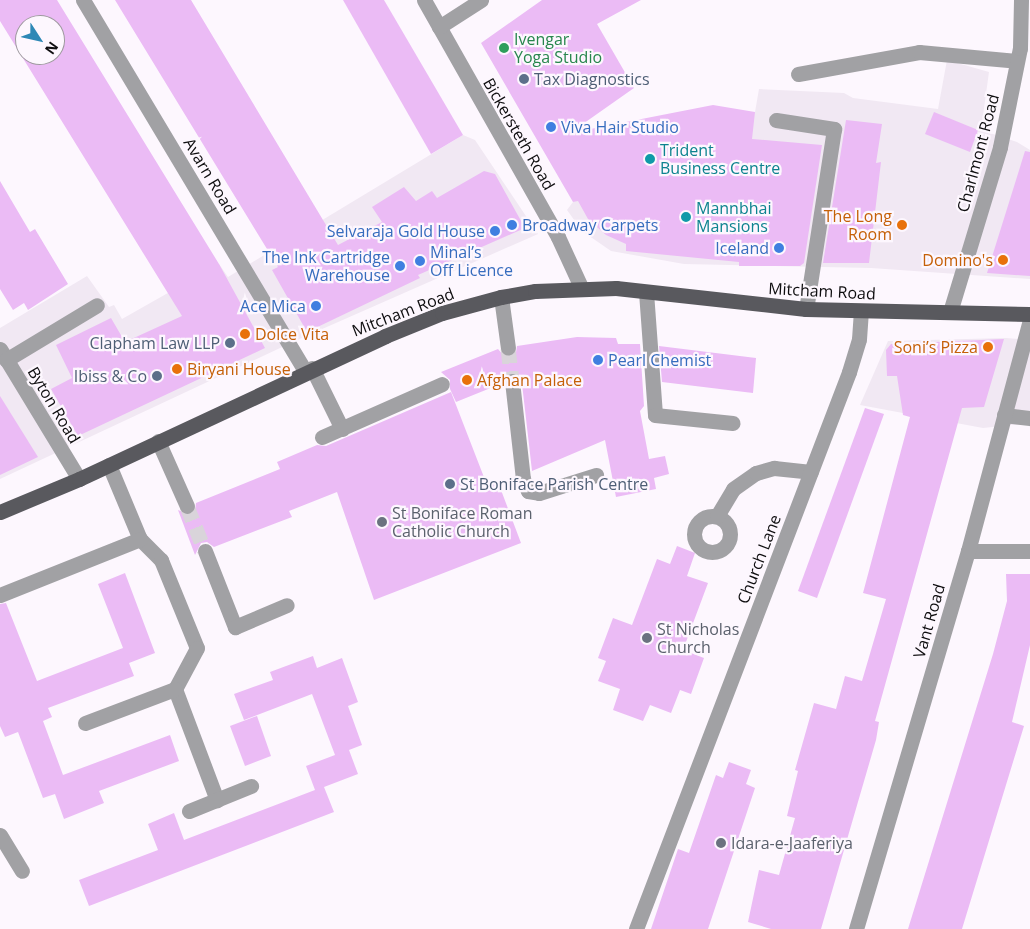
<!DOCTYPE html>
<html>
<head>
<meta charset="utf-8">
<style>
  body { margin:0 }
  #map { position:relative; width:1030px; height:929px; overflow:hidden; background:#fdf7fe; font-family:"Open Sans",sans-serif }
  div>[style] { position:absolute }
  .built>* { inset:0; background:#f1e8f3 }
  .building>* { inset:0; background:#ebbbf5 }
  .minor-tunnel>* { height:15px; margin-top:-7.5px; transform-origin:0; background:repeating-linear-gradient(90deg,#d9d4da 0 15px,transparent 0 23px) }
  .minor>* { height:15px; margin:-7.5px; padding:0 7.5px; transform-origin:7.5px; border-radius:7.5px; background:#a1a1a4 }
  .minor>.ring { margin:-7.5px; padding:0; box-sizing:content-box; background:none; border:15px solid #a1a1a4; border-radius:50% }
  .major>* { height:15px; margin:-7.5px; padding:0 7.5px; transform-origin:7.5px; border-radius:7.5px; background:#59595e }
  .dots>* { width:14px; height:14px; translate:-50% -50%; box-sizing:border-box; border:2px solid #fdf7fe; border-radius:50% }
  span { translate:-50% -50%; white-space:nowrap; text-align:center; line-height:1.15; -webkit-text-stroke:4.5px #fdf7fe; paint-order:stroke }
  .leisure-label { font-size:16px; color:#27864d }
  .left { translate:0 -50%; text-align:left }
  .service-label { font-size:16px; color:#4e5e75 }
  .right { translate:-100% -50%; text-align:right }
  .shop-label { font-size:16px; color:#366cbe }
  .street-label { font-size:16px; color:#0e0d0f }
  .culture-label { font-size:16px; color:#0d838f }
  .food-label { font-size:16px; color:#c56008 }
  .worship-label { font-size:16px; color:#5b616d }
  .north { position:absolute; left:15px; top:15px; width:50px; height:50px; box-sizing:border-box; background:#fdf7fe; border:1px solid #9d999e; border-radius:50%; rotate:125deg; font-size:14px; font-weight:700; line-height:20px; text-align:center; color:#0e0d0f }
  .north::after { content:''; display:block; margin:auto; width:18px; height:22px; background:#2e88b6; clip-path:polygon(50% 0,100% 100%,50% 72%,0 100%) }
</style>
</head>
<body>
<div id="map">
  <div class="built">
    <i style="clip-path:polygon(947px 60px,989px 72px,981px 130px,1017px 142px,1030px 150px,1030px 279px,871px 268px,684px 264px,611px 251px,582px 231px,567px 210px,573px 202px,755px 112px,759px 89px,844px 93px,853px 98px,938px 109px)"></i>
    <i style="clip-path:polygon(463px 135px,475px 140px,538px 234px,295px 341px,0 479px,0 328px,87px 276px,109px 307px,114px 305px,122px 319px,219px 264px,228px 277px)"></i>
    <i style="clip-path:polygon(1006px 338px,1030px 340px,1030px 423px,983px 428px,860px 405px,888px 341px)"></i>
  </div>
  <div class="building">
    <i style="clip-path:polygon(evenodd,0 0,57px 0,219px 264px,265px 348px,78px 436px,51px 389px,72px 378px,56px 345px,111px 318px,125px 342px,182px 316px,0 21px,0 0,25px 25px,55px 25px,55px 55px,25px 55px,25px 25px)"></i>
    <i style="clip-path:polygon(115px 0,191px 0,338px 245px,382px 222px,372px 207px,404px 187px,416px 201px,432px 191px,437px 198px,484px 171px,495px 174px,525px 228px,418px 275px,420px 278px,307px 332px,272px 270px,278px 267px)"></i>
    <i style="clip-path:polygon(343px 0,384px 0,463px 135px,431px 154px)"></i>
    <i style="clip-path:polygon(542px 0,641px 0,597px 24px,634px 88px,570px 133px,713px 105px,755px 112px,752px 139px,822px 145px,804px 263px,800px 266px,739px 266px,739px 262px,626px 251px,626px 244px,606px 235px,588px 219px,578px 201px,573px 202px,481px 43px)"></i>
    <i style="clip-path:polygon(934px 112px,978px 130px,970px 152px,925px 134px)"></i>
    <i style="clip-path:polygon(846px 120px,882px 124px,876px 163px,881px 162px,869px 263px,823px 263px)"></i>
    <i style="clip-path:polygon(1025px 151px,1030px 152px,1030px 276px,987px 273px)"></i>
    <i style="clip-path:polygon(0 181px,30px 232px,35px 229px,68px 284px,28px 310px,24px 303px,13px 310px,0 289px)"></i>
    <i style="clip-path:polygon(577px 337px,616px 338px,618px 344px,640px 344px,644px 406px,640px 411px,649px 459px,665px 456px,669px 474px,654px 478px,656px 489px,616px 497px,605px 440px,532px 471px,521px 375px,507px 373px,503px 383px,456px 402px,450px 389px,450px 380px,441px 372px,498px 349px,504px 356px,510px 357px,516px 352px,517px 346px)"></i>
    <i style="clip-path:polygon(1004px 339px,984px 407px,962px 408px,875px 721px,879px 722px,876px 740px,821px 929px,771px 929px,748px 922px,759px 870px,779px 875px,795px 818px,787px 816px,798px 771px,795px 770px,814px 703px,836px 709px,845px 676px,862px 681px,886px 599px,863px 593px,910px 417px,903px 415px,897px 376px,887px 376px,886px 350px,891px 344px)"></i>
    <i style="clip-path:polygon(659px 346px,756px 358px,753px 393px,662px 382px)"></i>
    <i style="clip-path:polygon(451px 392px,487px 485px,498px 482px,521px 543px,374px 600px,337px 492px,289px 511px,292px 517px,214px 547px,207px 542px,201px 543px,195px 555px,178px 510px,190px 515px,195px 511px,196px 503px,280px 469px,277px 462px,317px 445px,326px 446px)"></i>
    <i style="clip-path:polygon(0 396px,38px 457px,0 475px)"></i>
    <i style="clip-path:polygon(865px 408px,884px 414px,817px 598px,798px 591px)"></i>
    <i style="clip-path:polygon(677px 546px,695px 553px,687px 576px,708px 583px,683px 650px,704px 658px,691px 694px,680px 690px,671px 713px,650px 705px,643px 721px,613px 710px,620px 689px,598px 681px,606px 661px,598px 658px,613px 618px,632px 625px,657px 559px,670px 564px)"></i>
    <i style="clip-path:polygon(125px 573px,155px 653px,129px 663px,134px 676px,48px 708px,52px 717px,43px 721px,63px 775px,170px 735px,179px 761px,99px 791px,104px 803px,64px 819px,55px 794px,43px 798px,18px 732px,5px 737px,0 726px,0 604px,6px 603px,37px 681px,123px 648px,98px 584px)"></i>
    <i style="clip-path:polygon(1006px 574px,1030px 574px,1030px 645px,1012px 722px,1024px 726px,962px 929px,908px 929px,993px 654px,1007px 601px)"></i>
    <i style="clip-path:polygon(313px 656px,317px 668px,342px 658px,358px 702px,348px 706px,362px 745px,349px 750px,358px 774px,324px 787px,334px 812px,89px 906px,79px 880px,158px 850px,148px 824px,174px 813px,184px 840px,315px 790px,306px 766px,335px 755px,312px 694px,244px 720px,234px 694px,273px 680px,270px 672px)"></i>
    <i style="clip-path:polygon(257px 716px,271px 756px,245px 766px,230px 726px)"></i>
    <i style="clip-path:polygon(729px 762px,751px 770px,746px 784px,755px 788px,708px 929px,651px 929px,678px 849px,689px 853px,716px 775px,723px 778px)"></i>
  </div>
  <div class="minor-tunnel">
    <i style="left:508px;top:348px;width:33px;rotate:83deg"></i>
    <i style="left:187px;top:506px;width:48px;rotate:68.2deg"></i>
  </div>
  <div class="minor">
    <i style="left:83px;top:0;width:432px;rotate:59.1deg"></i>
    <i style="left:424px;top:0;width:272px;rotate:60.5deg"></i>
    <i style="left:558px;top:237px;width:55px;rotate:65.3deg"></i>
    <i style="left:439px;top:27px;width:50px;rotate:-32.7deg"></i>
    <i style="left:798px;top:74px;width:123px;rotate:-10.3deg"></i>
    <i style="left:919px;top:52px;width:98px;rotate:5.2deg"></i>
    <i style="left:776px;top:120px;width:59px;rotate:8.8deg"></i>
    <i style="left:834px;top:129px;width:182px;rotate:98.8deg"></i>
    <i style="left:646px;top:292px;width:123px;rotate:85.8deg"></i>
    <i style="left:655px;top:415px;width:78px;rotate:5.9deg"></i>
    <i style="left:501px;top:297px;width:51px;rotate:82.2deg"></i>
    <i style="left:950px;top:312px;width:172px;rotate:-73.1deg"></i>
    <i style="left:1000px;top:147px;width:101px;rotate:-78.6deg"></i>
    <i style="left:1020px;top:48px;width:48px;rotate:-88.8deg"></i>
    <i style="left:0;top:349px;width:152px;rotate:58.7deg"></i>
    <i style="left:6px;top:360px;width:106px;rotate:-31.1deg"></i>
    <i style="left:312px;top:368px;width:68px;rotate:63.8deg"></i>
    <i style="left:512px;top:381px;width:99px;rotate:83.6deg"></i>
    <i style="left:523px;top:479px;width:13px;rotate:67deg"></i>
    <i style="left:528px;top:491px;width:11px;rotate:10deg"></i>
    <i style="left:539px;top:493px;width:60px;rotate:-17.5deg"></i>
    <i style="left:1004px;top:415px;width:26px;rotate:7deg"></i>
    <i style="left:322px;top:437px;width:131px;rotate:-23.8deg"></i>
    <i style="left:158px;top:441px;width:71px;rotate:66deg"></i>
    <i style="left:109px;top:465px;width:80px;rotate:67.3deg"></i>
    <i style="left:140px;top:539px;width:30px;rotate:45deg"></i>
    <i style="left:161px;top:560px;width:95px;rotate:67.8deg"></i>
    <i style="left:197px;top:648px;width:47px;rotate:118.2deg"></i>
    <i style="left:175px;top:689px;width:119px;rotate:69.3deg"></i>
    <i class="ring" style="left:694px;top:516px;width:21px;height:21px"></i>
    <i style="left:717px;top:516px;width:31px;rotate:-59deg"></i>
    <i style="left:733px;top:489px;width:28px;rotate:-35deg"></i>
    <i style="left:756px;top:473px;width:19px;rotate:-16deg"></i>
    <i style="left:774px;top:468px;width:37px;rotate:6deg"></i>
    <i style="left:205px;top:551px;width:82px;rotate:68.5deg"></i>
    <i style="left:235px;top:627px;width:56px;rotate:-22.9deg"></i>
    <i style="left:968px;top:551px;width:62px"></i>
    <i style="left:0;top:595px;width:151px;rotate:-21.8deg"></i>
    <i style="left:85px;top:723px;width:96px;rotate:-20.7deg"></i>
    <i style="left:189px;top:811px;width:67px;rotate:-22deg"></i>
    <i style="left:0;top:835px;width:42px;rotate:58.6deg"></i>
    <i style="left:636px;top:929px;width:596px;rotate:-69.07deg"></i>
    <i style="left:849px;top:372px;width:34px;rotate:-73deg"></i>
    <i style="left:859px;top:339px;width:28px;rotate:-86deg"></i>
    <i style="left:856px;top:929px;width:394px;rotate:-73.5deg"></i>
    <i style="left:968px;top:551px;width:239px;rotate:-75deg"></i>
  </div>
  <div class="major">
    <i style="left:0;top:512px;width:86px;rotate:-22.7deg"></i>
    <i style="left:79px;top:479px;width:338px;rotate:-25deg"></i>
    <i style="left:385px;top:336px;width:61px;rotate:-22deg"></i>
    <i style="left:442px;top:313px;width:61px;rotate:-15.2deg"></i>
    <i style="left:501px;top:297px;width:35px;rotate:-10deg"></i>
    <i style="left:535px;top:291px;width:81px;rotate:-2.1deg"></i>
    <i style="left:616px;top:288px;width:191px;rotate:6.3deg"></i>
    <i style="left:806px;top:309px;width:224px;rotate:1.3deg"></i>
  </div>
  <div class="dots">
    <i style="left:504px;top:48px;background:#2e9e5b"></i>
    <i style="left:524px;top:79px;background:#5c6f8a"></i>
    <i style="left:551px;top:127px;background:#3f7fe0"></i>
    <i style="left:650px;top:159px;background:#0f9aa8"></i>
    <i style="left:686px;top:217px;background:#0f9aa8"></i>
    <i style="left:512px;top:225px;background:#3f7fe0"></i>
    <i style="left:902px;top:225px;background:#e8710a"></i>
    <i style="left:495px;top:231px;background:#3f7fe0"></i>
    <i style="left:779px;top:248px;background:#3f7fe0"></i>
    <i style="left:1003px;top:260px;background:#e8710a"></i>
    <i style="left:420px;top:261px;background:#3f7fe0"></i>
    <i style="left:400px;top:266px;background:#3f7fe0"></i>
    <i style="left:316px;top:306px;background:#3f7fe0"></i>
    <i style="left:245px;top:334px;background:#e8710a"></i>
    <i style="left:230px;top:343px;background:#5c6f8a"></i>
    <i style="left:988px;top:347px;background:#e8710a"></i>
    <i style="left:598px;top:360px;background:#3f7fe0"></i>
    <i style="left:177px;top:369px;background:#e8710a"></i>
    <i style="left:157px;top:376px;background:#5c6f8a"></i>
    <i style="left:467px;top:380px;background:#e8710a"></i>
    <i style="left:450px;top:484px;background:#5c6f8a"></i>
    <i style="left:382px;top:522px;background:#6b7280"></i>
    <i style="left:647px;top:638px;background:#6b7280"></i>
    <i style="left:721px;top:843px;background:#6b7280"></i>
  </div>
  <div class="leisure-label">
    <span class="left" style="left:514px;top:48px">Ivengar<br>Yoga Studio</span>
  </div>
  <div class="service-label">
    <span class="left" style="left:534px;top:79px">Tax Diagnostics</span>
    <span class="right" style="left:220px;top:343px">Clapham Law LLP</span>
    <span class="right" style="left:147px;top:376px">Ibiss &amp; Co</span>
    <span class="left" style="left:460px;top:484px">St Boniface Parish Centre</span>
  </div>
  <div class="shop-label">
    <span class="left" style="left:561px;top:127px">Viva Hair Studio</span>
    <span class="left" style="left:522px;top:225px">Broadway Carpets</span>
    <span class="right" style="left:485px;top:231px">Selvaraja Gold House</span>
    <span class="right" style="left:769px;top:248px">Iceland</span>
    <span class="left" style="left:430px;top:261px">Minal’s<br>Off Licence</span>
    <span class="right" style="left:390px;top:266px">The Ink Cartridge<br>Warehouse</span>
    <span class="right" style="left:306px;top:306px">Ace Mica</span>
    <span class="left" style="left:608px;top:360px">Pearl Chemist</span>
  </div>
  <div class="street-label">
    <span style="left:519px;top:134px;rotate:60deg">Bickersteth Road</span>
    <span style="left:978px;top:153px;rotate:-75deg">Charlmont Road</span>
    <span style="left:210px;top:176px;rotate:59deg">Avarn Road</span>
    <span style="left:822px;top:291px;rotate:3deg">Mitcham Road</span>
    <span style="left:403px;top:312px;rotate:-21deg">Mitcham Road</span>
    <span style="left:54px;top:405px;rotate:59deg">Byton Road</span>
    <span style="left:759px;top:559px;rotate:-69deg">Church Lane</span>
    <span style="left:929px;top:621px;rotate:-74deg">Vant Road</span>
  </div>
  <div class="culture-label">
    <span class="left" style="left:660px;top:159px">Trident<br>Business Centre</span>
    <span class="left" style="left:696px;top:217px">Mannbhai<br>Mansions</span>
  </div>
  <div class="food-label">
    <span class="right" style="left:892px;top:225px">The Long<br>Room</span>
    <span class="right" style="left:993px;top:260px">Domino's</span>
    <span class="left" style="left:255px;top:334px">Dolce Vita</span>
    <span class="right" style="left:978px;top:347px">Soni’s Pizza</span>
    <span class="left" style="left:187px;top:369px">Biryani House</span>
    <span class="left" style="left:477px;top:380px">Afghan Palace</span>
  </div>
  <div class="worship-label">
    <span class="left" style="left:392px;top:522px">St Boniface Roman<br>Catholic Church</span>
    <span class="left" style="left:657px;top:638px">St Nicholas<br>Church</span>
    <span class="left" style="left:731px;top:843px">Idara-e-Jaaferiya</span>
  </div>
  <div class="north">N</div>
</div>
</body>
</html>
